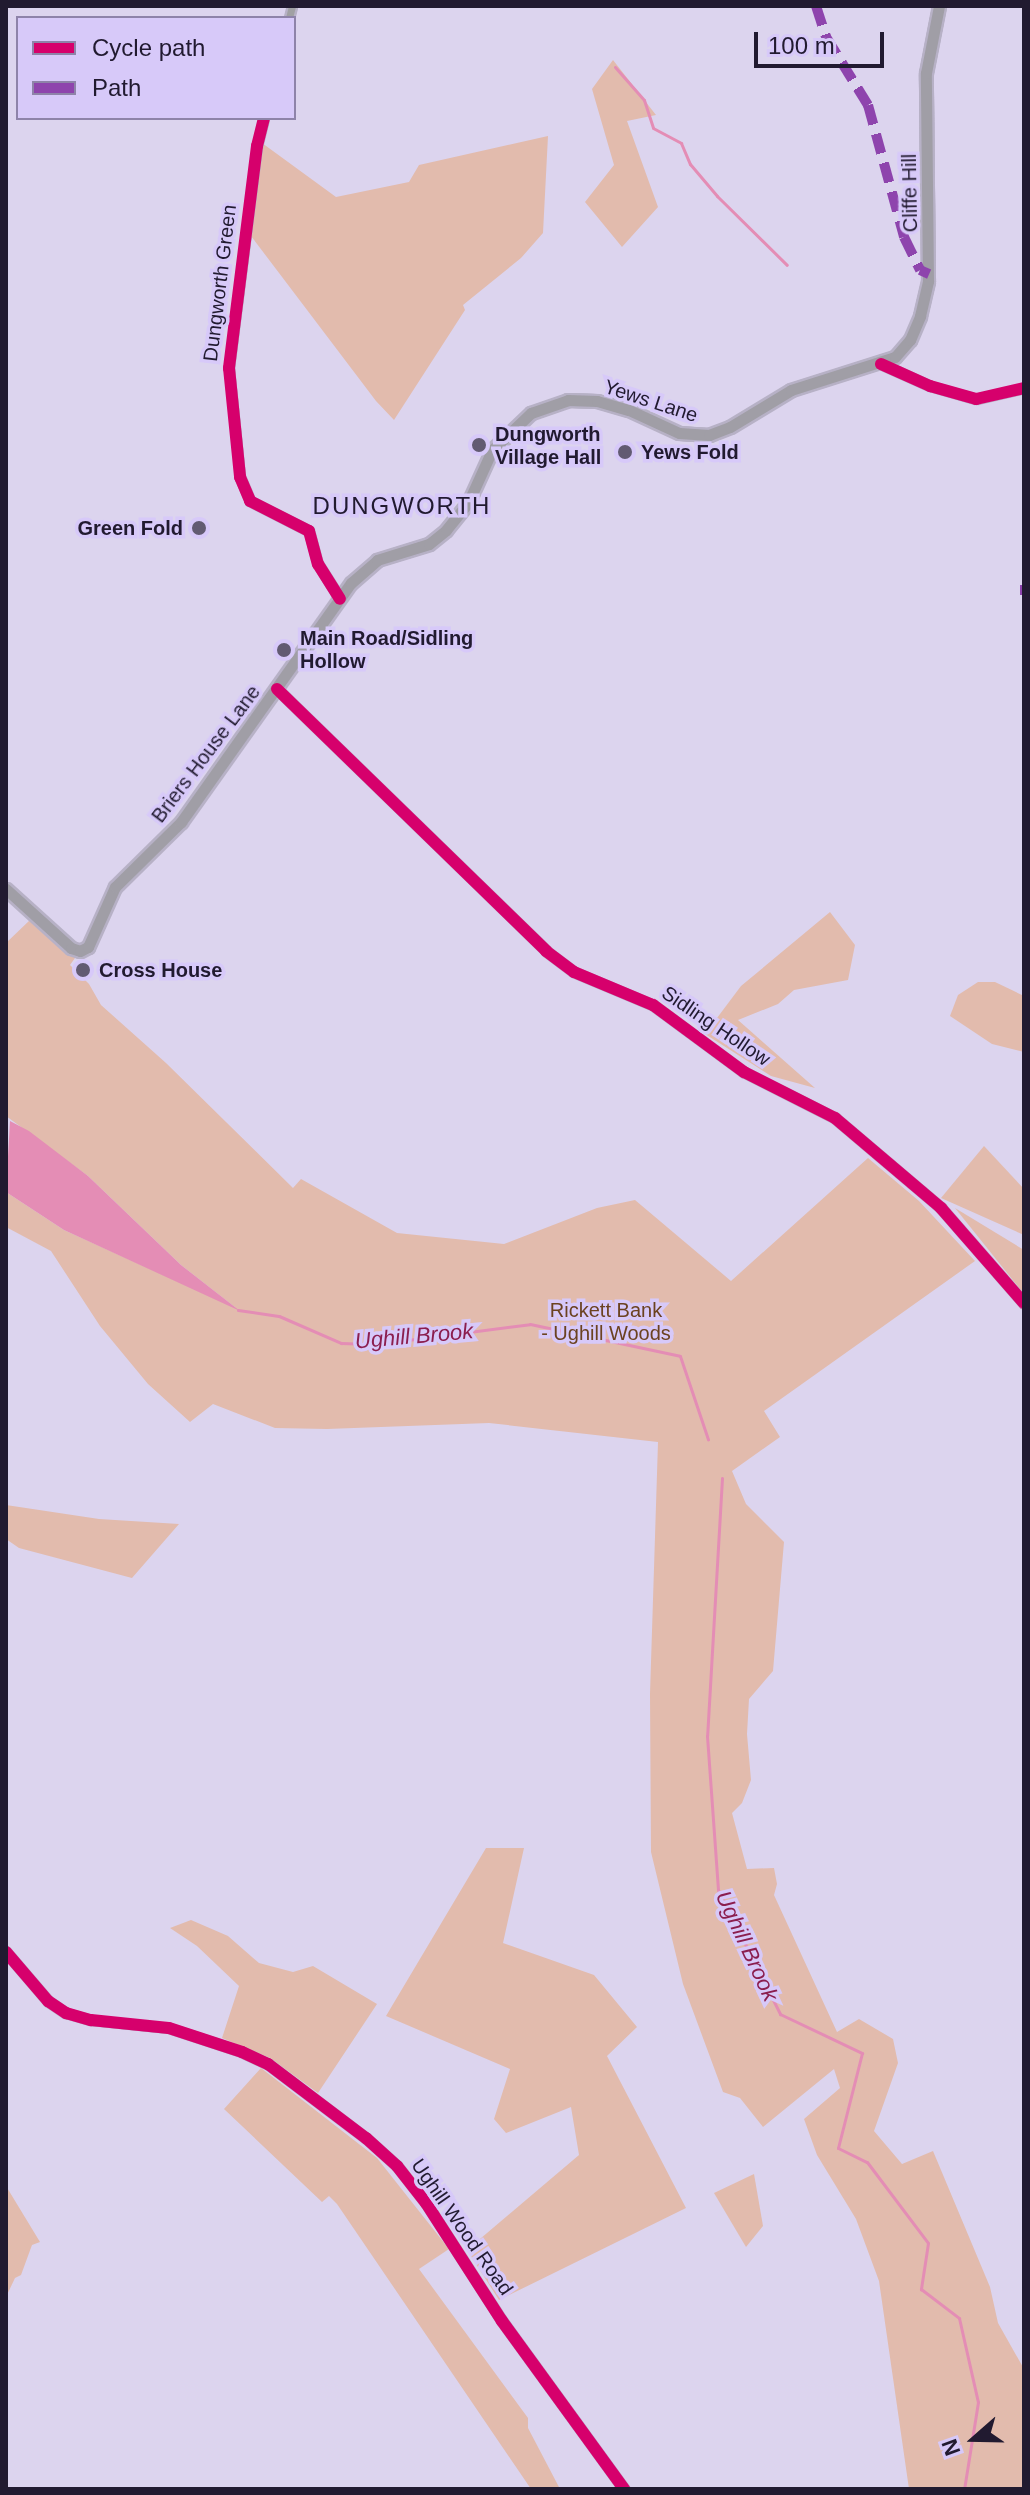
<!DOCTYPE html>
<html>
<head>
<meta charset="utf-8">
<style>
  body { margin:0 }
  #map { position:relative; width:1030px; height:2495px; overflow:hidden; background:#dcd4ee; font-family:Helvetica,sans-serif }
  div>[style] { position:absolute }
  .green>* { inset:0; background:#e2bbad }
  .water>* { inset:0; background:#e48db5 }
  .stream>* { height:3px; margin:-1.5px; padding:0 1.5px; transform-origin:1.5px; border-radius:1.5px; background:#e48db5 }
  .roads { filter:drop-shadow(2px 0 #b7b1c6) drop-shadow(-2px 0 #b7b1c6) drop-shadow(0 2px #b7b1c6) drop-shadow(0 -2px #b7b1c6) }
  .minor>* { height:7px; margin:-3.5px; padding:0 3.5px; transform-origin:3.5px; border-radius:3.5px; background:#a0a0a3 }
  .secondary>* { height:11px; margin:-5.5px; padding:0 5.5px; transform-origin:5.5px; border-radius:5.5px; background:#a09ea6 }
  .quiet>* { height:10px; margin-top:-5px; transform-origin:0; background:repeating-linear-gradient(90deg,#8e44ad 0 20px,transparent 0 30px) }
  .cycleway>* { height:12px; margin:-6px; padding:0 6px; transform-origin:6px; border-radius:6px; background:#d6006c }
  .dots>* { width:22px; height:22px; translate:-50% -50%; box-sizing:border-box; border:4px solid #d7c9f9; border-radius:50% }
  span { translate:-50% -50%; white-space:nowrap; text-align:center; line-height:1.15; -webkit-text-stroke:7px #d7c9f9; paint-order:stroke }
  .street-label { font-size:20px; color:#211a30 }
  .poi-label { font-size:20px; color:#211a30; font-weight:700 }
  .left { translate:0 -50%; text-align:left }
  .right { translate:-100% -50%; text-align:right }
  .park-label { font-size:20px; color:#6b4220 }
  .water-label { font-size:22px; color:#8b1e4f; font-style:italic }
  .quarter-label { font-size:24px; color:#211a30; letter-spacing:2px }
  .frame { position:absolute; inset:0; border:8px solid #211a30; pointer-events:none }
  .legend { position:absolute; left:16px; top:16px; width:280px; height:104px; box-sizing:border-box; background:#d7c9f9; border:2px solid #8e83a9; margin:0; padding:10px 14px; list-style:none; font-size:24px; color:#211a30 }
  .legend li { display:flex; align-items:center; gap:16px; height:40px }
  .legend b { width:40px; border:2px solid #8e83a9 }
  .north { position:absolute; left:934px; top:2399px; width:80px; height:80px; -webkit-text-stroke:6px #d7c9f9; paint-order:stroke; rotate:250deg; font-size:22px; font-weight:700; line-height:32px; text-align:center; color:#211a30 }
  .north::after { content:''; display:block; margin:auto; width:28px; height:36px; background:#211a30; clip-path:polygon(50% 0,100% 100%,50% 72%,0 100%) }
  .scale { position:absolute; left:754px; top:32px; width:130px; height:36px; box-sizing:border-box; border:4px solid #211a30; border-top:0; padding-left:10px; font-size:24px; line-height:28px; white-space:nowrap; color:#211a30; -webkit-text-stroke:6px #d7c9f9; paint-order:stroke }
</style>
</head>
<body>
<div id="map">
  <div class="green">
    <i style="clip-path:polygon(613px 60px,656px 115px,627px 121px,658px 207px,622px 247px,585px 202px,614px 165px,592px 89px)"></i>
    <i style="clip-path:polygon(548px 136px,543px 233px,521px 258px,463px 305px,465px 310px,394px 420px,376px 401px,251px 236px,262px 143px,336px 197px,409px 182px,419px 165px)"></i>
    <i style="clip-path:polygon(830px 912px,855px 945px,848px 980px,794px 990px,778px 1004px,738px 1020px,815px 1088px,771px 1076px,705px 1034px,741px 986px)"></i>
    <i style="clip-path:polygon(30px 920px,75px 958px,70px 965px,89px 984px,101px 1005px,166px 1063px,293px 1188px,301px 1179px,397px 1233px,504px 1244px,597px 1208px,635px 1200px,731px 1281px,868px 1158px,919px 1201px,975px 1261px,764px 1411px,780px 1437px,732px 1471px,746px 1504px,784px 1542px,773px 1671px,749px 1699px,747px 1734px,751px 1780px,742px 1803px,732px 1813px,747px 1869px,774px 1868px,777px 1884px,774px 1895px,837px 2032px,859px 2019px,893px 2039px,898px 2063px,874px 2131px,902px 2164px,933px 2151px,990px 2287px,998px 2323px,1024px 2369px,1024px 2489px,909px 2489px,879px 2281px,856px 2219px,817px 2155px,804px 2119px,840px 2088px,834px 2069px,763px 2127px,740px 2098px,723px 2092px,683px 1984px,651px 1852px,650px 1694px,658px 1442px,489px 1423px,327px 1429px,275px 1428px,213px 1404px,190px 1422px,148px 1384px,100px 1326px,51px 1251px,6px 1227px,6px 1192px,64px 1230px,236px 1308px,181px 1265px,88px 1176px,6px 1116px,6px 943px)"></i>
    <i style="clip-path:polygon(978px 982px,995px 982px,1024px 996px,1024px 1052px,992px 1044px,950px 1016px,958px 995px)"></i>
    <i style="clip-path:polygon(984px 1146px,1024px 1189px,1024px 1235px,941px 1198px)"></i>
    <i style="clip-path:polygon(955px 1208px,1024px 1250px,1024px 1294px)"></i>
    <i style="clip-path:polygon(6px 1505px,99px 1519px,179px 1524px,132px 1578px,19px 1548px,6px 1539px)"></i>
    <i style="clip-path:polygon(486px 1848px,524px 1848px,503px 1943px,594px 1975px,637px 2027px,607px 2056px,686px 2208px,499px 2300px,467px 2250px,579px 2155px,571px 2107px,506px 2133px,494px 2119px,510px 2069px,386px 2016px)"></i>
    <i style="clip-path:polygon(191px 1920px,228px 1936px,259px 1963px,293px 1972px,313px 1966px,377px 2004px,318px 2093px,270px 2058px,222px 2038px,239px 1986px,197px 1946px,170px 1928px)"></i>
    <i style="clip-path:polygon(261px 2068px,377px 2158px,449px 2249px,419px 2269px,528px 2418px,528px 2428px,560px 2489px,531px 2489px,337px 2204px,329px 2196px,322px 2202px,224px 2109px)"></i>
    <i style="clip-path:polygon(754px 2174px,763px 2226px,746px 2247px,714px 2193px)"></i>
    <i style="clip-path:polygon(6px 2186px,40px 2242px,32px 2245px,21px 2275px,15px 2278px,6px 2297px)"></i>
  </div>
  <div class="water">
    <i style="clip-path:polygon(10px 1121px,29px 1131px,88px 1176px,181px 1265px,240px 1311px,64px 1230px,6px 1192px)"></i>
  </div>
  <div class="stream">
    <i style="left:615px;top:67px;width:44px;rotate:48.7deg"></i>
    <i style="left:644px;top:100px;width:29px;rotate:72deg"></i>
    <i style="left:653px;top:128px;width:32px;rotate:28deg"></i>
    <i style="left:681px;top:143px;width:23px;rotate:67deg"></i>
    <i style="left:690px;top:164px;width:42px;rotate:49.8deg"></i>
    <i style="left:717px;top:196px;width:98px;rotate:44.6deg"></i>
    <i style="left:238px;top:1310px;width:41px;rotate:8.3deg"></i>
    <i style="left:279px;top:1316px;width:68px;rotate:23.5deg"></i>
    <i style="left:341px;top:1343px;width:36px;rotate:2deg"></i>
    <i style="left:377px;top:1344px;width:154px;rotate:-7.4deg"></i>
    <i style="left:530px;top:1324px;width:153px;rotate:12deg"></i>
    <i style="left:680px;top:1356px;width:88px;rotate:71.4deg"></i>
    <i style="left:722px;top:1478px;width:258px;rotate:93.3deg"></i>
    <i style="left:707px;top:1736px;width:154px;rotate:85.9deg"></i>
    <i style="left:718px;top:1890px;width:139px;rotate:63.4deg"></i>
    <i style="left:780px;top:2014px;width:91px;rotate:25.4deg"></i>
    <i style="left:862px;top:2053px;width:98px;rotate:104.2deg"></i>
    <i style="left:838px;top:2148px;width:32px;rotate:26deg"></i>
    <i style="left:867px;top:2162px;width:101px;rotate:53deg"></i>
    <i style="left:928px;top:2243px;width:47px;rotate:98.7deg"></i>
    <i style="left:921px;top:2289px;width:48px;rotate:37.3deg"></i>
    <i style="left:959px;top:2318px;width:86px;rotate:77.3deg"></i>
    <i style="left:978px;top:2402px;width:88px;rotate:99.1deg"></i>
  </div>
  <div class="roads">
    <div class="minor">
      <i style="left:289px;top:18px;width:12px;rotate:-76deg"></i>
      <i style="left:264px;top:118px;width:29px;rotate:104deg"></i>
      <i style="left:257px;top:146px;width:224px;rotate:97.2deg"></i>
      <i style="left:229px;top:368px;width:110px;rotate:84.2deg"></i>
      <i style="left:240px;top:477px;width:26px;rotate:67deg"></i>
      <i style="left:250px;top:501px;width:66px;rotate:27deg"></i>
      <i style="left:309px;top:531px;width:34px;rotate:75deg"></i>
      <i style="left:318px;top:564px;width:41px;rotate:57.8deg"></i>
      <i style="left:881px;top:364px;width:54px;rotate:24.2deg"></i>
      <i style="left:930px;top:386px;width:48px;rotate:15.8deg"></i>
      <i style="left:976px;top:399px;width:49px;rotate:-12.9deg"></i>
      <i style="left:277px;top:689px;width:376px;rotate:44.2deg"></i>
      <i style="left:546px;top:951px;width:35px;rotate:37deg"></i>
      <i style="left:574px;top:972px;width:86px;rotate:22.7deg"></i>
      <i style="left:653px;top:1005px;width:113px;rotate:36.4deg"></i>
      <i style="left:744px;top:1072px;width:102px;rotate:26.8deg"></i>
      <i style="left:835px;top:1118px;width:139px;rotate:40.3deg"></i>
      <i style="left:941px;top:1208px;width:126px;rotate:48.9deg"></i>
      <i style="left:6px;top:1952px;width:65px;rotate:49.4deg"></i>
      <i style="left:48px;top:2001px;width:22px;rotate:34deg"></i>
      <i style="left:66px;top:2013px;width:26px;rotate:16deg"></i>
      <i style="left:91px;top:2020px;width:78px;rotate:5.9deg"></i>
      <i style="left:169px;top:2028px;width:77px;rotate:18.2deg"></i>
      <i style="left:242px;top:2052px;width:29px;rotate:25deg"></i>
      <i style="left:268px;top:2064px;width:123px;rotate:37.1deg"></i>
      <i style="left:366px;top:2138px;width:42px;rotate:42.1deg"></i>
      <i style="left:397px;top:2166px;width:47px;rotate:51.9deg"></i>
      <i style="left:426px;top:2203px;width:140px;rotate:57.2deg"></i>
      <i style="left:502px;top:2321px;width:208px;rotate:54deg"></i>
    </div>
    <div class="secondary">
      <i style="left:6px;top:889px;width:88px;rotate:42.2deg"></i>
      <i style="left:71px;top:948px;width:9px;rotate:18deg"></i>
      <i style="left:80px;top:951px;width:9px;rotate:-27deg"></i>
      <i style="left:88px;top:947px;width:66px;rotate:-65.8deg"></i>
      <i style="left:115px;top:887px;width:93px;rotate:-44.6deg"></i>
      <i style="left:181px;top:822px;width:293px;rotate:-54.6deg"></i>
      <i style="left:351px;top:583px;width:35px;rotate:-41deg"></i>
      <i style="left:377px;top:560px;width:54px;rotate:-17.1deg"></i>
      <i style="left:429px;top:544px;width:22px;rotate:-39deg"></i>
      <i style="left:446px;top:530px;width:35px;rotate:-51deg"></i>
      <i style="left:468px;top:503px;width:58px;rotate:-65.6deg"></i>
      <i style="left:492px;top:450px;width:54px;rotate:-43.5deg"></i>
      <i style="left:531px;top:413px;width:39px;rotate:-19deg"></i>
      <i style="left:568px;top:400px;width:29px;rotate:2deg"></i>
      <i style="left:597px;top:401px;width:33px;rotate:16deg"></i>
      <i style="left:629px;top:410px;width:55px;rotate:24.7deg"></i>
      <i style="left:679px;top:433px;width:30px;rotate:4deg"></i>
      <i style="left:709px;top:435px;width:22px;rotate:-21deg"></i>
      <i style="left:730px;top:427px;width:71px;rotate:-31.2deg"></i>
      <i style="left:791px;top:390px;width:109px;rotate:-17.6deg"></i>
      <i style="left:895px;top:357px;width:23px;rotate:-49deg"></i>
      <i style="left:910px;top:340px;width:26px;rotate:-67deg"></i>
      <i style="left:920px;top:316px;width:36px;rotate:-77deg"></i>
      <i style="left:928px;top:281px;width:208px;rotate:-90.6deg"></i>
      <i style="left:926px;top:73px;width:68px;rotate:-79deg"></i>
    </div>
  </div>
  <div class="quiet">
    <i style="left:816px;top:6px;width:33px;rotate:72deg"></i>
    <i style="left:826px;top:37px;width:80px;rotate:58.3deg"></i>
    <i style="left:868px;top:105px;width:137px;rotate:74.7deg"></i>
    <i style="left:904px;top:237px;width:37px;rotate:64deg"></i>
    <i style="left:920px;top:270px;width:10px;rotate:24deg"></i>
    <i style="left:1020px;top:590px;width:4px"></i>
  </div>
  <div class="cycleway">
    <i style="left:264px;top:118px;width:29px;rotate:104deg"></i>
    <i style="left:257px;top:146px;width:224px;rotate:97.2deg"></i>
    <i style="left:229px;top:368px;width:110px;rotate:84.2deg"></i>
    <i style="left:240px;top:477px;width:26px;rotate:67deg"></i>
    <i style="left:250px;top:501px;width:66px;rotate:27deg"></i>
    <i style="left:309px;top:531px;width:34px;rotate:75deg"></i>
    <i style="left:318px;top:564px;width:41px;rotate:57.8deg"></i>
    <i style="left:881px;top:364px;width:54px;rotate:24.2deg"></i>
    <i style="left:930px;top:386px;width:48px;rotate:15.8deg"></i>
    <i style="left:976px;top:399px;width:49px;rotate:-12.9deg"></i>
    <i style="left:277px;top:689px;width:376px;rotate:44.2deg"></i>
    <i style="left:546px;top:951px;width:35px;rotate:37deg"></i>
    <i style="left:574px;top:972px;width:86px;rotate:22.7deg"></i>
    <i style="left:653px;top:1005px;width:113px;rotate:36.4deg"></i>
    <i style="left:744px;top:1072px;width:102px;rotate:26.8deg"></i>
    <i style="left:835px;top:1118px;width:139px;rotate:40.3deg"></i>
    <i style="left:941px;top:1208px;width:126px;rotate:48.9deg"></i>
    <i style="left:6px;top:1952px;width:65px;rotate:49.4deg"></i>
    <i style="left:48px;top:2001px;width:22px;rotate:34deg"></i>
    <i style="left:66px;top:2013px;width:26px;rotate:16deg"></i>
    <i style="left:91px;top:2020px;width:78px;rotate:5.9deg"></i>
    <i style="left:169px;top:2028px;width:77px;rotate:18.2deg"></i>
    <i style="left:242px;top:2052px;width:29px;rotate:25deg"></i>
    <i style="left:268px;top:2064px;width:123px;rotate:37.1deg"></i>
    <i style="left:366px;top:2138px;width:42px;rotate:42.1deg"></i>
    <i style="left:397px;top:2166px;width:47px;rotate:51.9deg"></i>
    <i style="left:426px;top:2203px;width:140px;rotate:57.2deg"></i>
    <i style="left:502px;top:2321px;width:208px;rotate:54deg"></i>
  </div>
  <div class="dots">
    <i style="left:479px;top:445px;background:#625b72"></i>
    <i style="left:625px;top:452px;background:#625b72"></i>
    <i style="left:199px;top:528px;background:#625b72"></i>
    <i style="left:284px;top:650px;background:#625b72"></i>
    <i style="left:83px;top:970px;background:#625b72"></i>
  </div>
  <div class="street-label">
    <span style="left:910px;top:193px;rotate:-91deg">Cliffe Hill</span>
    <span style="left:220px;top:283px;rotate:-83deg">Dungworth Green</span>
    <span style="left:651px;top:401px;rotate:18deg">Yews Lane</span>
    <span style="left:206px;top:754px;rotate:-53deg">Briers House Lane</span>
    <span style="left:716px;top:1026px;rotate:34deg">Sidling Hollow</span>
    <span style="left:462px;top:2227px;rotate:55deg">Ughill Wood Road</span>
  </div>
  <div class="poi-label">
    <span class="left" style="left:495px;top:446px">Dungworth<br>Village Hall</span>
    <span class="left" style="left:641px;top:452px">Yews Fold</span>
    <span class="right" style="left:183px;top:528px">Green Fold</span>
    <span class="left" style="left:300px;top:650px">Main Road/Sidling<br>Hollow</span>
    <span class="left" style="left:99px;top:970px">Cross House</span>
  </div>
  <div class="park-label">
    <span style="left:606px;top:1322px">Rickett Bank<br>- Ughill Woods</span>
  </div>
  <div class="water-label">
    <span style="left:414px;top:1336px;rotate:-5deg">Ughill Brook</span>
    <span style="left:747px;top:1946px;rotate:65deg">Ughill Brook</span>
  </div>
  <div class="quarter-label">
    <span style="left:402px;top:506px">DUNGWORTH</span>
  </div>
  <div class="frame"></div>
  <ul class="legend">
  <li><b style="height:10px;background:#d6006c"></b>Cycle path</li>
  <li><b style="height:10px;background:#8e44ad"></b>Path</li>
  </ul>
  <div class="north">N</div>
  <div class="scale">100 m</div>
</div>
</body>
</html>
